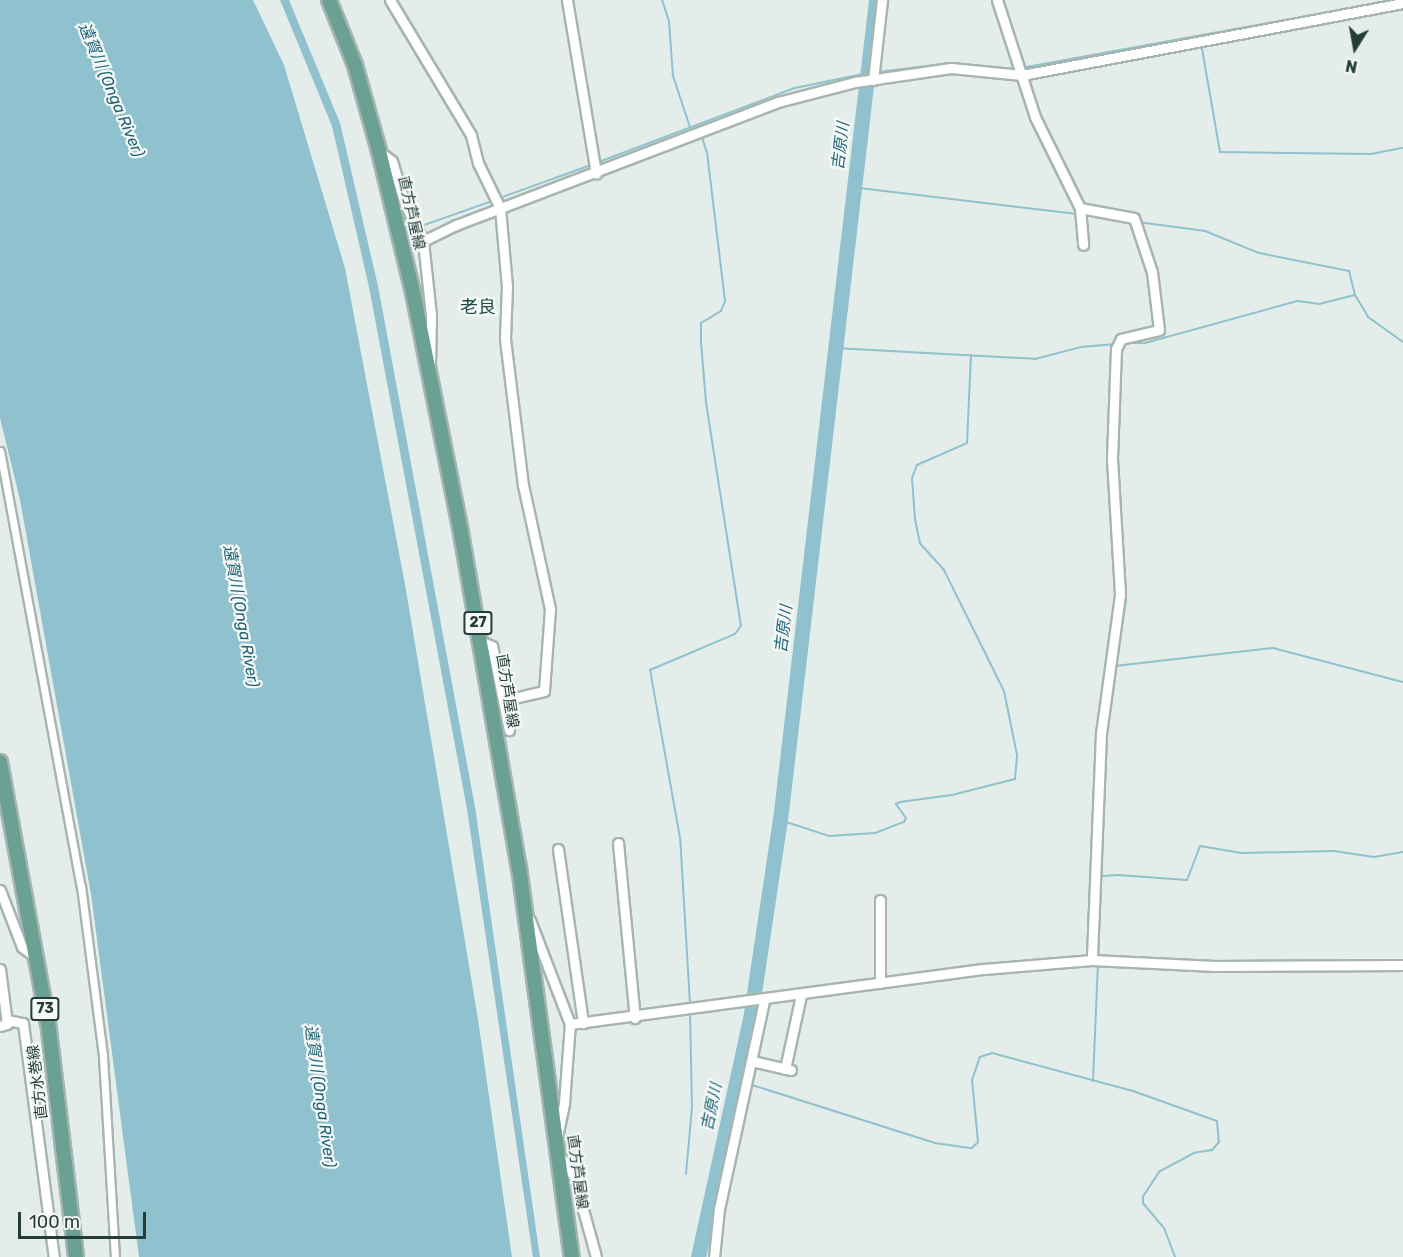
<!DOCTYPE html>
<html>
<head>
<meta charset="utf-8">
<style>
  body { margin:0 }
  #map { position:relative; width:1403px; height:1257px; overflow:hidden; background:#e4ede9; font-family:Rubik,"Noto Sans JP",sans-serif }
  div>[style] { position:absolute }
  .water>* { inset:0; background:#8fc2ce }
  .stream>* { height:2px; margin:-1px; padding:0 1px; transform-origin:1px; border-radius:1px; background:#8fc2ce }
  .river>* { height:15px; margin:-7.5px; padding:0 7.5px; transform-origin:7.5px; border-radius:7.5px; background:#8fc2ce }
  .roads { filter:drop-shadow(2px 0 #a7b5b0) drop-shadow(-2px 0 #a7b5b0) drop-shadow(0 2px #a7b5b0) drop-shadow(0 -2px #a7b5b0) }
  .pedestrian>* { height:7px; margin:-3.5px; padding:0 3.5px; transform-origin:3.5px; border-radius:3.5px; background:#fff }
  .minor>* { height:9px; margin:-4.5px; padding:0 4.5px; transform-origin:4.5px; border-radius:4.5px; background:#fff }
  .primary>* { height:14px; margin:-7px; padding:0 7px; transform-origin:7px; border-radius:7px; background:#6ba095 }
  span { translate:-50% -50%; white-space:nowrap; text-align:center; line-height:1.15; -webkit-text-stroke:4.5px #f4f9f7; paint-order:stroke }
  .shield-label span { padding:2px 4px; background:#f4f9f7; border:2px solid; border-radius:4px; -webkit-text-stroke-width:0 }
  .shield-label { font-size:14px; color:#243d38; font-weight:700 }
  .street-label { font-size:15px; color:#243d38 }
  .water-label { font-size:16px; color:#216476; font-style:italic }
  .quarter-label { font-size:18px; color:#214e46 }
  .north { position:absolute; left:1325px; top:18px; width:60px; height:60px; -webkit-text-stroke:4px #f4f9f7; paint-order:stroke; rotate:191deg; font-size:16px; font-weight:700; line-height:24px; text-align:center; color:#243d38 }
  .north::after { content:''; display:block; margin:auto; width:21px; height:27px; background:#243d38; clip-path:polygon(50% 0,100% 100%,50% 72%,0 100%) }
  .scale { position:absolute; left:18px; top:1212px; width:128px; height:27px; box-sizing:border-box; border:3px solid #243d38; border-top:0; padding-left:8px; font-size:18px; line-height:21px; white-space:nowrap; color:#243d38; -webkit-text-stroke:4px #f4f9f7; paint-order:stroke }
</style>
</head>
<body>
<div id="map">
  <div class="water">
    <i style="clip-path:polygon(0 0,253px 0,284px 65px,345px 268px,406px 590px,478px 1019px,512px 1257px,139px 1257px,91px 894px,20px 500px,0 418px)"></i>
    <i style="clip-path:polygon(280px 0,289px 0,340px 123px,378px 286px,475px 807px,540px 1257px,533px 1257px,467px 809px,369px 287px,332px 126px)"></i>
  </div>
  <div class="stream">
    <i style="left:662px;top:0;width:23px;rotate:72deg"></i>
    <i style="left:669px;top:22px;width:54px;rotate:85.8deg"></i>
    <i style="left:673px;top:76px;width:54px;rotate:71.6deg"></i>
    <i style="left:1201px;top:43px;width:111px;rotate:80.1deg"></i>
    <i style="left:1220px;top:152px;width:151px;rotate:0.8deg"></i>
    <i style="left:1371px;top:154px;width:33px;rotate:-11deg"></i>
    <i style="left:1021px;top:68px;width:379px;rotate:-10.3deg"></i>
    <i style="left:878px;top:72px;width:73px;rotate:-7.1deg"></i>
    <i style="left:950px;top:63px;width:65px;rotate:5.3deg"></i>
    <i style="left:596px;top:163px;width:213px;rotate:-20.7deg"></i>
    <i style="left:795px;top:88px;width:79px;rotate:-11.7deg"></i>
    <i style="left:851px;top:187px;width:230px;rotate:6.8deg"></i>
    <i style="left:497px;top:199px;width:100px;rotate:-19.9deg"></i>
    <i style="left:1085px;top:215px;width:30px;rotate:8deg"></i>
    <i style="left:1138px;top:222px;width:68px;rotate:7.7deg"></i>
    <i style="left:1205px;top:231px;width:58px;rotate:22.2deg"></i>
    <i style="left:1259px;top:253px;width:92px;rotate:11.3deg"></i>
    <i style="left:1349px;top:271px;width:25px;rotate:76deg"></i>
    <i style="left:424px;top:225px;width:72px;rotate:-19.4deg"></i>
    <i style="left:1125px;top:343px;width:20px"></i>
    <i style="left:1145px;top:343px;width:159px;rotate:-15.4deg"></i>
    <i style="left:1298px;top:301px;width:21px;rotate:8deg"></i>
    <i style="left:1319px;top:304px;width:37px;rotate:-14deg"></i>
    <i style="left:1355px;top:295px;width:26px;rotate:59deg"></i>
    <i style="left:1368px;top:317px;width:43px;rotate:35.5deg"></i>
    <i style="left:835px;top:348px;width:200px;rotate:3.1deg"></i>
    <i style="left:1035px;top:359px;width:48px;rotate:-14.6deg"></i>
    <i style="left:1081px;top:347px;width:35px;rotate:-5deg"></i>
    <i style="left:1118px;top:478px;width:122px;rotate:86.2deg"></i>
    <i style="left:1126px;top:600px;width:67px;rotate:99.5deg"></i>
    <i style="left:1115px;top:666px;width:159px;rotate:-6.5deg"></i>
    <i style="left:1273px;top:648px;width:134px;rotate:14.7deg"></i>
    <i style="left:780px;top:820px;width:52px;rotate:18.1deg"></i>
    <i style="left:829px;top:836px;width:46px;rotate:-3.7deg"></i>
    <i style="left:875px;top:833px;width:31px;rotate:-21deg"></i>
    <i style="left:904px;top:822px;width:4px;rotate:-63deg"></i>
    <i style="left:906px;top:818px;width:17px;rotate:-126deg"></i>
    <i style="left:896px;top:804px;width:4px;rotate:-27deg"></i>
    <i style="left:900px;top:802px;width:52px;rotate:-7.7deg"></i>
    <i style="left:952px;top:795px;width:65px;rotate:-14.3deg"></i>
    <i style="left:1015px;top:779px;width:24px;rotate:-85deg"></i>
    <i style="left:1017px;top:755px;width:65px;rotate:-101.5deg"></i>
    <i style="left:1004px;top:691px;width:135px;rotate:-116.4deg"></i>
    <i style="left:944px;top:570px;width:36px;rotate:-132deg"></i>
    <i style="left:920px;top:543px;width:25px;rotate:-102deg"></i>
    <i style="left:915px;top:519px;width:41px;rotate:-94.2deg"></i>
    <i style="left:912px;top:478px;width:14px;rotate:-69deg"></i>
    <i style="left:917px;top:465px;width:55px;rotate:-23.7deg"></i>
    <i style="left:967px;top:443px;width:88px;rotate:-87.4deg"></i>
    <i style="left:1099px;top:881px;width:6px;rotate:-59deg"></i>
    <i style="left:1102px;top:876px;width:16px;rotate:-4deg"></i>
    <i style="left:1118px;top:875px;width:69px;rotate:4.1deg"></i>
    <i style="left:1187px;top:880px;width:36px;rotate:-69deg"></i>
    <i style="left:1200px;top:846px;width:42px;rotate:9.7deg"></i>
    <i style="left:1241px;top:853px;width:93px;rotate:-1.2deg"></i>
    <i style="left:1334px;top:851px;width:40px;rotate:8.5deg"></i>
    <i style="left:1374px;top:857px;width:29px;rotate:-10deg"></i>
    <i style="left:1098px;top:959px;width:61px;rotate:-89.1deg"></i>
    <i style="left:690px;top:1004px;width:166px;rotate:-93.4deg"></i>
    <i style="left:680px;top:838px;width:171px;rotate:-100.1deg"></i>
    <i style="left:650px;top:670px;width:92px;rotate:-23deg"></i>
    <i style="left:735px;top:634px;width:10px;rotate:-53deg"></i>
    <i style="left:741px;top:626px;width:227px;rotate:-98.9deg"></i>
    <i style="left:706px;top:402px;width:59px;rotate:-94.8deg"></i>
    <i style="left:701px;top:343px;width:20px;rotate:-90deg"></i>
    <i style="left:701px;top:323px;width:23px;rotate:-31deg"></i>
    <i style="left:721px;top:311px;width:11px;rotate:-68deg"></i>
    <i style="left:725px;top:301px;width:149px;rotate:-96.9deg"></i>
    <i style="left:707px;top:153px;width:19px;rotate:-108deg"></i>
    <i style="left:1093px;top:1081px;width:117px;rotate:-87.6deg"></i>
    <i style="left:752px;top:1085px;width:192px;rotate:17.6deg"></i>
    <i style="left:935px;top:1143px;width:37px;rotate:8deg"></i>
    <i style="left:972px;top:1148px;width:8px;rotate:-45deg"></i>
    <i style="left:978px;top:1142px;width:62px;rotate:-95.5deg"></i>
    <i style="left:972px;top:1080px;width:24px;rotate:-71deg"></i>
    <i style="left:980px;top:1057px;width:13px;rotate:-18deg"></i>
    <i style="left:992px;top:1053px;width:146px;rotate:15.1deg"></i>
    <i style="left:1133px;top:1091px;width:89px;rotate:19.7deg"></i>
    <i style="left:1217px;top:1121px;width:21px;rotate:85deg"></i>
    <i style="left:1219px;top:1142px;width:11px;rotate:131deg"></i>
    <i style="left:1212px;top:1150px;width:18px;rotate:171deg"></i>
    <i style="left:1194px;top:1153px;width:40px;rotate:152deg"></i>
    <i style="left:1159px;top:1172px;width:30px;rotate:123deg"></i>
    <i style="left:1143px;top:1197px;width:6px;rotate:90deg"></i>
    <i style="left:1143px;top:1203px;width:33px;rotate:50deg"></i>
    <i style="left:1164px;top:1228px;width:31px;rotate:69deg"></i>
    <i style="left:686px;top:1174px;width:67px;rotate:-84.9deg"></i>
    <i style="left:692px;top:1107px;width:97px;rotate:-91.2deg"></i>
  </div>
  <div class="river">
    <i style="left:698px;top:1257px;width:250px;rotate:-77.7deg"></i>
    <i style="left:751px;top:1013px;width:195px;rotate:-81.5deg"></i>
    <i style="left:780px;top:820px;width:826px;rotate:-83.32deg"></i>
  </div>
  <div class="roads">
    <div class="pedestrian">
      <i style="left:0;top:451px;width:442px;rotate:79.5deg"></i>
      <i style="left:81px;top:886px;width:171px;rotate:82.6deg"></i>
      <i style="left:103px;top:1056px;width:201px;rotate:86.6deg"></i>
    </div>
    <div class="minor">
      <i style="left:390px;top:0;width:157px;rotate:59deg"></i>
      <i style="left:471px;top:135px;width:29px;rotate:76deg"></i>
      <i style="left:478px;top:163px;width:50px;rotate:63.9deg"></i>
      <i style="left:500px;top:208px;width:78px;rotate:84.9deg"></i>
      <i style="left:507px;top:286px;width:53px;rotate:92.2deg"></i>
      <i style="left:505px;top:339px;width:147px;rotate:83deg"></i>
      <i style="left:523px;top:485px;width:127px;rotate:77.7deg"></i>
      <i style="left:550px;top:609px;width:82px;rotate:94.2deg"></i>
      <i style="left:544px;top:691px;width:39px;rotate:167deg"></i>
      <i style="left:567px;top:0;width:176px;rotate:80.5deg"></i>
      <i style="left:997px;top:0;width:123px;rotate:72deg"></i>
      <i style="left:1035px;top:117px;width:102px;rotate:63.7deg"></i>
      <i style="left:1080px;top:208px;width:37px;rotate:85deg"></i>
      <i style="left:873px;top:80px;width:81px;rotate:-83.6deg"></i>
      <i style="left:379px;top:151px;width:16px;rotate:38deg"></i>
      <i style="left:392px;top:161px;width:45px;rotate:73.2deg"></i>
      <i style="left:405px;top:204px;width:41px;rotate:64.1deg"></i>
      <i style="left:1080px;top:208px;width:55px;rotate:10.5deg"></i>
      <i style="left:1134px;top:218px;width:57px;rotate:71.6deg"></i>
      <i style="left:1152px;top:272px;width:58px;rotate:83.1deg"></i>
      <i style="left:1159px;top:330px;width:39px;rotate:167deg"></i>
      <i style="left:1121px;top:339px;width:11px;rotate:117deg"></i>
      <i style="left:1116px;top:349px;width:110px;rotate:92.1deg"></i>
      <i style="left:1112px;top:459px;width:136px;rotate:86.6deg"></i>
      <i style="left:1120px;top:595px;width:139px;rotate:97.8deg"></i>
      <i style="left:1101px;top:733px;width:227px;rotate:92.3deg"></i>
      <i style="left:430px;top:364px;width:49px;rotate:-88.8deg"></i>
      <i style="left:431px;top:315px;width:74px;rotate:-96.2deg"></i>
      <i style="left:423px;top:241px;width:37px;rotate:-26deg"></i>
      <i style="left:456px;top:225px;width:345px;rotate:-20.9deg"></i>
      <i style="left:778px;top:102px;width:80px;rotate:-14.6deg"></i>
      <i style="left:855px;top:82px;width:97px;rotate:-8.3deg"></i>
      <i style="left:951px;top:68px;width:71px;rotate:5.6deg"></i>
      <i style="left:1022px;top:75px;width:388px;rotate:-10.7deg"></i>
      <i style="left:482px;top:642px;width:11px;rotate:22deg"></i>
      <i style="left:492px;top:646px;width:86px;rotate:78.6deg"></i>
      <i style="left:618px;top:843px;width:176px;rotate:84.5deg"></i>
      <i style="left:558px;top:849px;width:176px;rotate:81.8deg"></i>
      <i style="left:0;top:890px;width:61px;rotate:68.9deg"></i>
      <i style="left:22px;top:947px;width:17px;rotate:36deg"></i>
      <i style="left:530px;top:920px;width:111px;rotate:69deg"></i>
      <i style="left:0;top:969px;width:55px;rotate:82.7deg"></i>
      <i style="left:7px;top:1024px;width:7px;rotate:164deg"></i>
      <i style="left:880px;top:983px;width:83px;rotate:-90deg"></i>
      <i style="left:7px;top:1020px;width:16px;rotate:11deg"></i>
      <i style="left:23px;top:1023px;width:236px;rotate:82.5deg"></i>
      <i style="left:752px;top:1061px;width:40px;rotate:13deg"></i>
      <i style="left:785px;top:1069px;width:76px;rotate:-77.8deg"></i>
      <i style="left:557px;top:1137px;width:35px;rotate:-78deg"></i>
      <i style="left:564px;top:1103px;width:79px;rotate:-85.7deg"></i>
      <i style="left:570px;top:1024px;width:418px;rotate:-7.6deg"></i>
      <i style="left:984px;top:969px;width:108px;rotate:-4.8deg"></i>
      <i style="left:1092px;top:960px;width:123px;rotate:2.8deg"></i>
      <i style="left:1215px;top:966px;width:188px;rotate:-0.3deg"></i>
      <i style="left:560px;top:1156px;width:25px;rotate:56deg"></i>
      <i style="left:574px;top:1177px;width:83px;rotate:74.6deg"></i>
      <i style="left:714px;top:1257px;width:48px;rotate:-84.1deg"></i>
      <i style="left:719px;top:1209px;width:214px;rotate:-77.8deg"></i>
    </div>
    <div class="primary">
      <i style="left:329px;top:0;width:70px;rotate:68.2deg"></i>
      <i style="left:355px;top:65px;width:89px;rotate:74.4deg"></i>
      <i style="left:379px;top:151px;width:150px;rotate:76.5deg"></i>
      <i style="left:414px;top:297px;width:235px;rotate:78.7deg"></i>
      <i style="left:460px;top:527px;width:345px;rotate:80.2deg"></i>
      <i style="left:519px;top:867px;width:394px;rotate:82.3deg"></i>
      <i style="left:0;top:762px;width:272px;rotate:79.6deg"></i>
      <i style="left:49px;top:1030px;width:229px;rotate:83.2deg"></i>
    </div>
  </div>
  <div class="shield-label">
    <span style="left:478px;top:623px">27</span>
    <span style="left:45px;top:1009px">73</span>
  </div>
  <div class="street-label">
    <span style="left:411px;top:213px;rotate:77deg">直方芦屋線</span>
    <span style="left:507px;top:691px;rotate:81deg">直方芦屋線</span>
    <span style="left:38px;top:1082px;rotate:-97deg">直方水巻線</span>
    <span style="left:577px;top:1172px;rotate:82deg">直方芦屋線</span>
  </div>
  <div class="water-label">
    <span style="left:111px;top:90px;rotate:67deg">遠賀川 (Onga River)</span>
    <span style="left:841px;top:146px;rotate:-83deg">吉原川</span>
    <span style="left:241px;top:616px;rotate:80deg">遠賀川 (Onga River)</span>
    <span style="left:784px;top:629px;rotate:-83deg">吉原川</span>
    <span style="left:320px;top:1096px;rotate:82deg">遠賀川 (Onga River)</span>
    <span style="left:712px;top:1107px;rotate:-78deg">吉原川</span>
  </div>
  <div class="quarter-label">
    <span style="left:478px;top:307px">老良</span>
  </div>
  <div class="north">N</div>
  <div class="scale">100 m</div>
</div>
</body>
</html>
